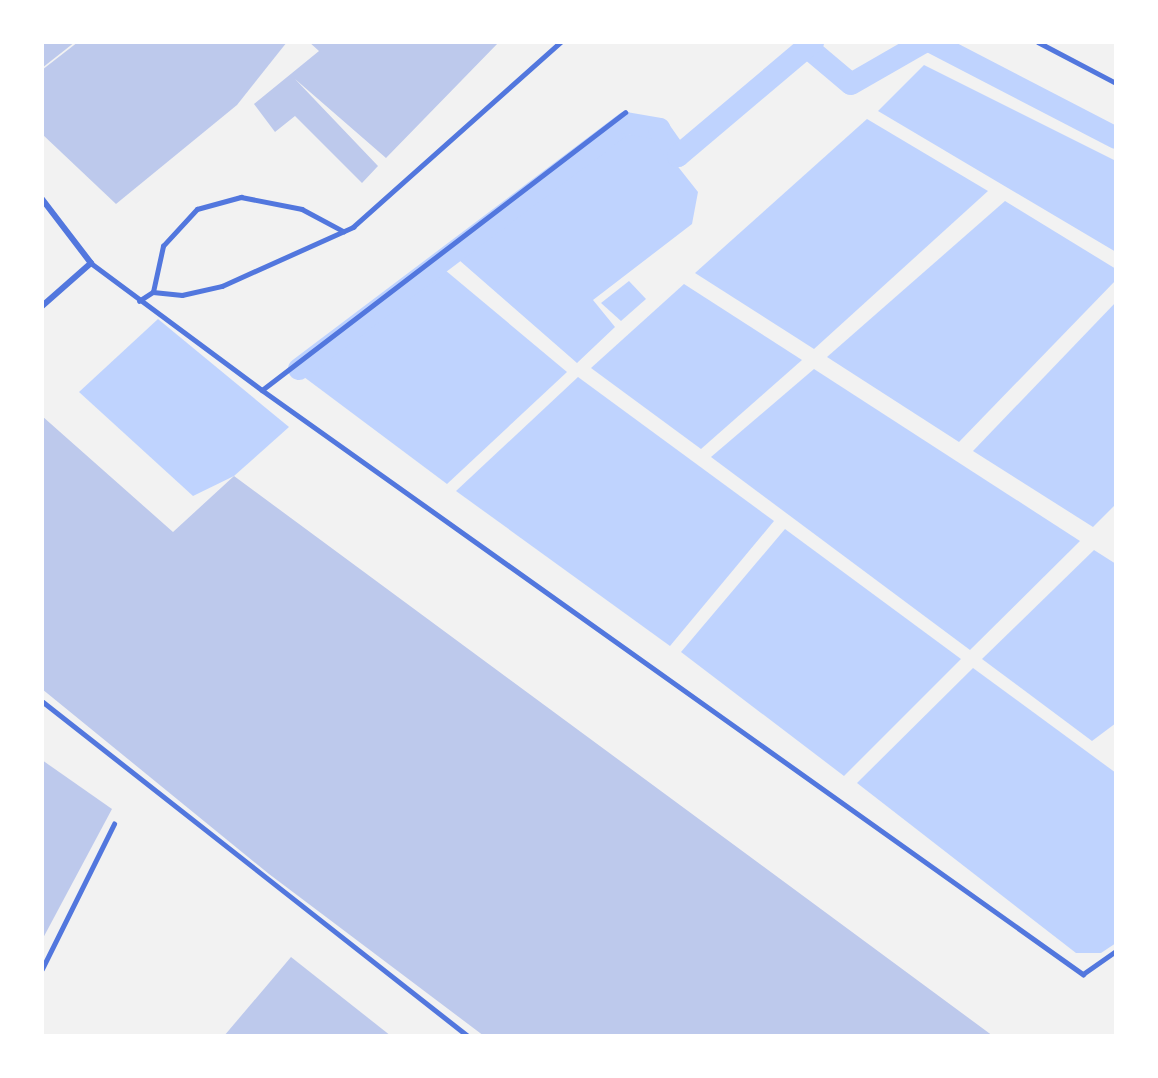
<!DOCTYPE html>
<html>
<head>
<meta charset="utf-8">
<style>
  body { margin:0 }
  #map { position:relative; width:1158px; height:1078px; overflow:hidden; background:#f2f2f2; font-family:Jost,sans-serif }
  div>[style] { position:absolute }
  .water>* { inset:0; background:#bfd3fe }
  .canal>* { height:22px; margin:-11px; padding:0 11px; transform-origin:11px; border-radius:11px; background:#bfd3fe }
  .building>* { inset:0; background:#bdc9ec }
  .service>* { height:4.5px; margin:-2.25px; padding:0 2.25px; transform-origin:2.25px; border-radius:2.25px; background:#5277de }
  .minor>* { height:6px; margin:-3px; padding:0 3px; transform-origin:3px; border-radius:3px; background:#5277de }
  span { translate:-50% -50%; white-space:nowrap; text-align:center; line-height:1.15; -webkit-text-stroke:6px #fff; paint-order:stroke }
  .frame { position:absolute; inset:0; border:44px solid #fff; pointer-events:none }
</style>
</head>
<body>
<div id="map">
  <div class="water">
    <i style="clip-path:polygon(924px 65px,1116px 161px,1116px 252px,878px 111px)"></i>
    <i style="clip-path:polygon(867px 119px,988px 191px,814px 349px,695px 273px)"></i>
    <i style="clip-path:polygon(626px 134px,653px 135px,698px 192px,692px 224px,593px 300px,615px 327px,577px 363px,459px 260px)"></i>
    <i style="clip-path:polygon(1005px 201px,1116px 269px,1116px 280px,959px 442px,827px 357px)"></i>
    <i style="clip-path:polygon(445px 270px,567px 372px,447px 484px,304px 377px)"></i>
    <i style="clip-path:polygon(629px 281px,646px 299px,621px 321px,601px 303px)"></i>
    <i style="clip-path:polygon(684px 284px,802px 360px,701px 449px,591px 368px)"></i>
    <i style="clip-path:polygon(1116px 302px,1116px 504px,1093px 527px,973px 451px)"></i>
    <i style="clip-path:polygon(158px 319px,289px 427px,234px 476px,193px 496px,79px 392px)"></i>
    <i style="clip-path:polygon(814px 369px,1080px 541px,970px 650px,711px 457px)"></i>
    <i style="clip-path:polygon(578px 377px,774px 521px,670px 646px,456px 491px)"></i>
    <i style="clip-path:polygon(785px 529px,961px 659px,844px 776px,681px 652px)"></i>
    <i style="clip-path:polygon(1094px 550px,1116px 564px,1116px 723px,1092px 741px,982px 659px)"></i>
    <i style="clip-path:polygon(973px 668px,1116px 773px,1116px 943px,1101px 953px,1076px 953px,857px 783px)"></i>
  </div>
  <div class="canal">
    <i style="left:931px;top:42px;width:208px;rotate:27.4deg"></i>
    <i style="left:807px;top:47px;width:57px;rotate:40.1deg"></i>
    <i style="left:851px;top:84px;width:84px;rotate:-29.9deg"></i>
    <i style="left:299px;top:369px;width:409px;rotate:-37deg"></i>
    <i style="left:626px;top:123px;width:34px;rotate:10deg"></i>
    <i style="left:659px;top:129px;width:33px;rotate:55deg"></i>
    <i style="left:678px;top:156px;width:177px;rotate:-40.2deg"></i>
  </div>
  <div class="building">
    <i style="clip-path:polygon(42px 42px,75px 42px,42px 68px)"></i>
    <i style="clip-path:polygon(78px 42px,287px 42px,237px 105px,116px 204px,42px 134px,42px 70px)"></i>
    <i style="clip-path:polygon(309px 42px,499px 42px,386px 158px,295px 79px,378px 166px,362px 183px,295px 116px,275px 132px,254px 104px,319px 51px)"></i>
    <i style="clip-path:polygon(42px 416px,173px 532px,234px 476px,993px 1036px,484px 1036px,269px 874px,42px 689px)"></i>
    <i style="clip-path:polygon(42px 760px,112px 809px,42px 940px)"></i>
    <i style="clip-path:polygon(291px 957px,391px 1036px,224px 1036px)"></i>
  </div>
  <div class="service">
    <i style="left:1038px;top:42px;width:88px;rotate:27.7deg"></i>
    <i style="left:91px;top:263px;width:213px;rotate:36.6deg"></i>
    <i style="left:262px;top:390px;width:1008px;rotate:35.43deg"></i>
    <i style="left:1083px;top:974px;width:40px;rotate:-34.9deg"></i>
    <i style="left:153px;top:292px;width:47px;rotate:-77.7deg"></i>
    <i style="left:163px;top:246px;width:50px;rotate:-47.4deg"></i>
    <i style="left:197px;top:209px;width:46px;rotate:-15.3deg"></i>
    <i style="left:241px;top:197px;width:62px;rotate:11.1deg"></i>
    <i style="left:302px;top:209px;width:47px;rotate:28.2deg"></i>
    <i style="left:139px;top:301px;width:17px;rotate:-33deg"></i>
    <i style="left:153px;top:292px;width:29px;rotate:6deg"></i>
    <i style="left:182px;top:295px;width:41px;rotate:-12.7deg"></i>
    <i style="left:222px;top:286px;width:144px;rotate:-24.2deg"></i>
    <i style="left:353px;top:227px;width:278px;rotate:-41.7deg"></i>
    <i style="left:262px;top:390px;width:457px;rotate:-37.4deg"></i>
    <i style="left:42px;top:701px;width:542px;rotate:38.18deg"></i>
    <i style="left:42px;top:969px;width:162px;rotate:-63.6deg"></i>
  </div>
  <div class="minor">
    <i style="left:42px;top:199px;width:81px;rotate:52.6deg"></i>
    <i style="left:91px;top:263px;width:65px;rotate:138.7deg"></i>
  </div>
  <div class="frame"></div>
</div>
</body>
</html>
